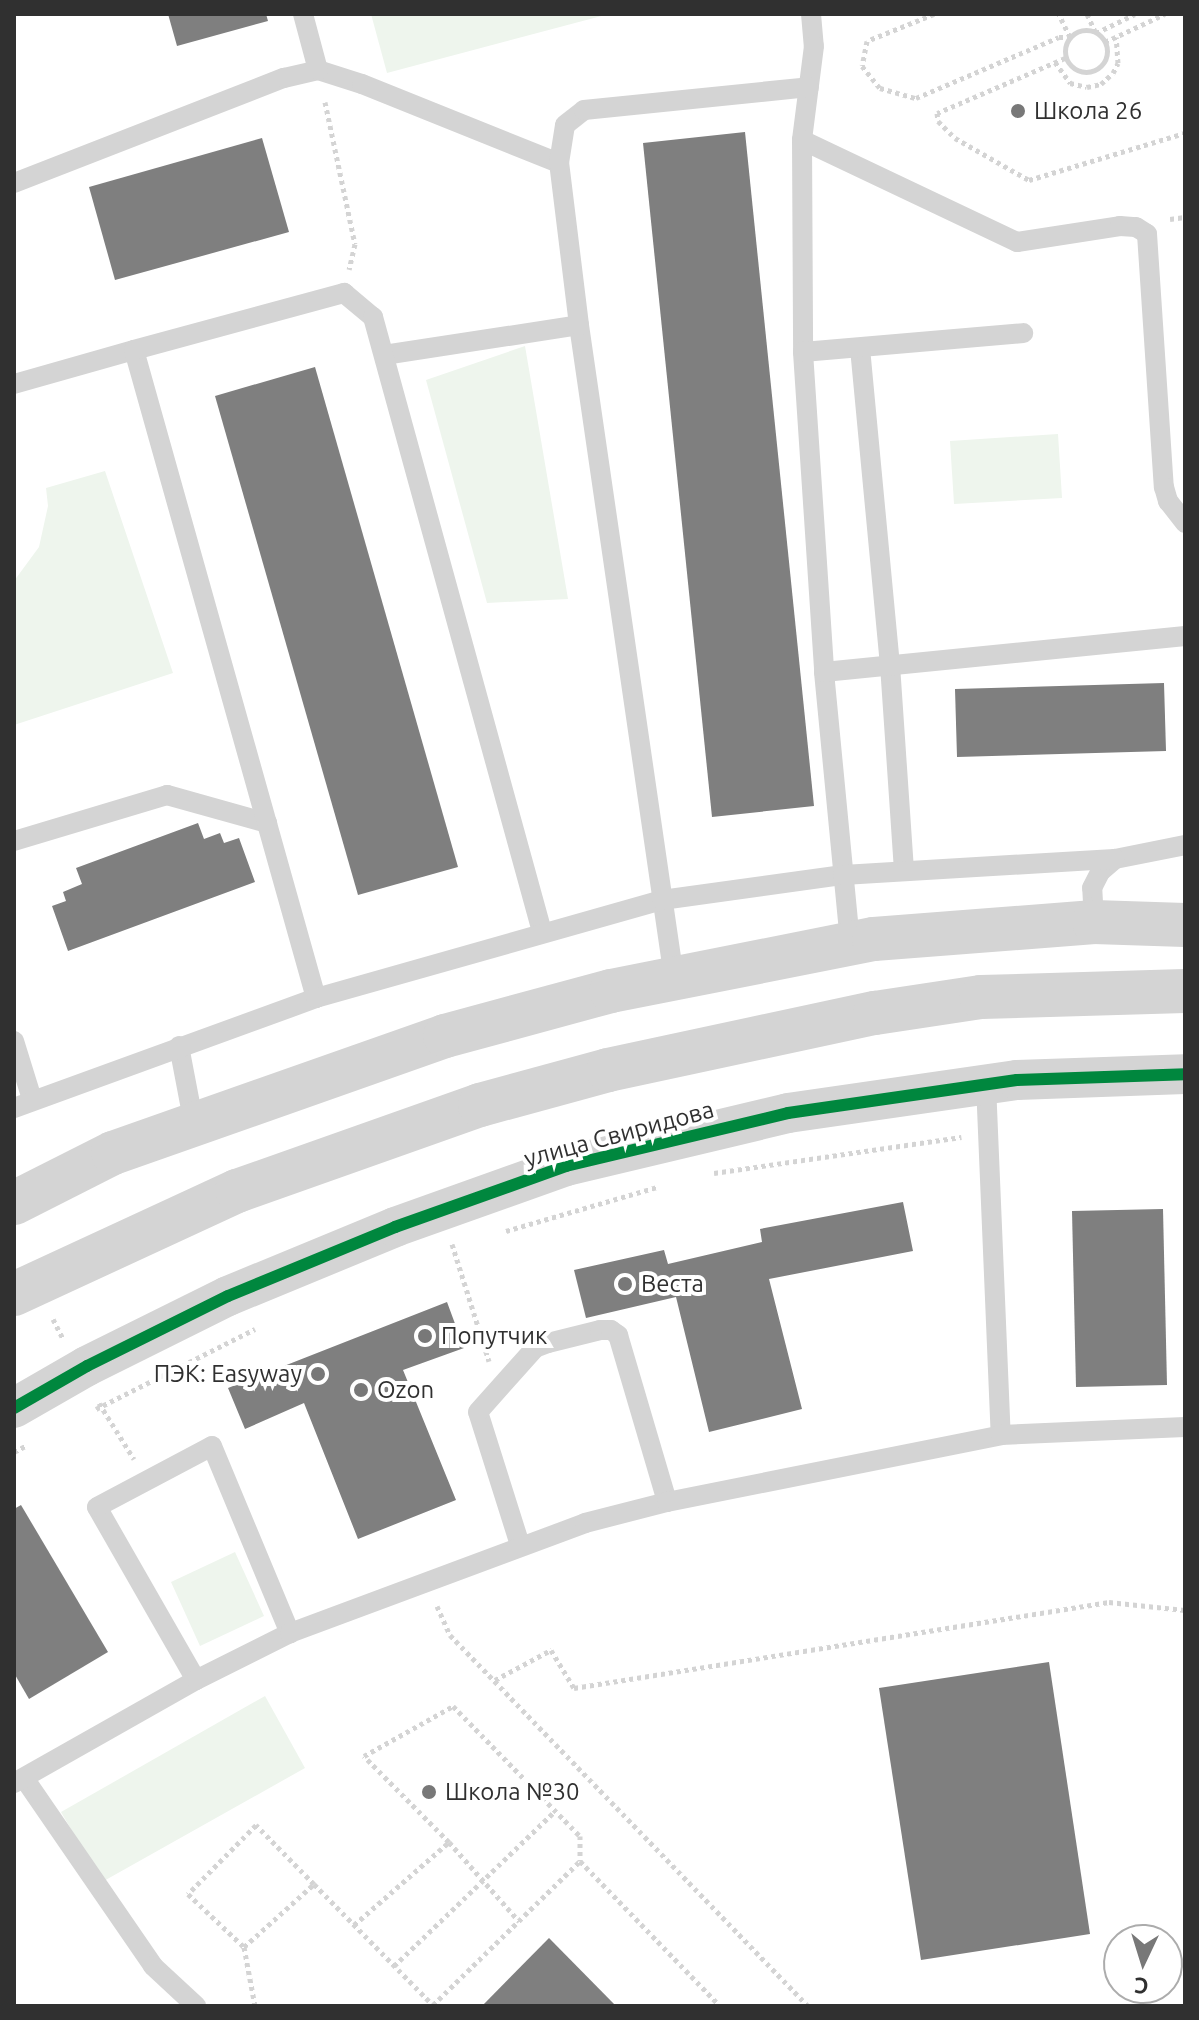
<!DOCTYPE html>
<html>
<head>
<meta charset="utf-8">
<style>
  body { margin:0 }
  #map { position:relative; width:1199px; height:2020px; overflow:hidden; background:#fff; font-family:Ubuntu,sans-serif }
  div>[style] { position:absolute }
  .green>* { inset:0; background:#eef5ed }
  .building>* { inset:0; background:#7f7f7f }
  .path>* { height:5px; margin-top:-2.5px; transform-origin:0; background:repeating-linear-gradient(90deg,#d4d4d4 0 4px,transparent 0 8px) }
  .path>.ring { margin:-2.5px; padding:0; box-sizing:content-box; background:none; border:5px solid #d4d4d4; border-radius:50% }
  .service>* { height:20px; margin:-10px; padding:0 10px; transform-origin:10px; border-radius:10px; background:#d4d4d4 }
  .minor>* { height:40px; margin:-20px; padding:0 20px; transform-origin:20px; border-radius:20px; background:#d4d4d4 }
  .tertiary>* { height:44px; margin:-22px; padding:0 22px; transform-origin:22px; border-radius:22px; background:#d4d4d4 }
  .cycleway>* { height:12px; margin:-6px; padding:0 6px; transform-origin:6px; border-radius:6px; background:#00873e }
  .dots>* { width:22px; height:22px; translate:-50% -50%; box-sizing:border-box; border:4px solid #fff; border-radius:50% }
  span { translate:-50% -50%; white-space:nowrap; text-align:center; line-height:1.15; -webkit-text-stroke:8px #fff; paint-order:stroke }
  .poi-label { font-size:24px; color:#303030 }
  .left { translate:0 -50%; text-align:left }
  .right { translate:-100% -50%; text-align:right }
  .street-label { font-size:24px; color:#303030 }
  .frame { position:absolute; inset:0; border:16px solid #303030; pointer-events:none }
  .north { position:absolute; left:1103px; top:1924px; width:80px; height:80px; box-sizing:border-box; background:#fff; border:2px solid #acacac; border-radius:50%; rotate:184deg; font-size:22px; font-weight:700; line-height:32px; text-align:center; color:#303030 }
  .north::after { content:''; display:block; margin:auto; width:28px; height:36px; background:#787878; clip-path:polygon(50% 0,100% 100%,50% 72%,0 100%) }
</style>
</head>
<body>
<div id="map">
  <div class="green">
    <i style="clip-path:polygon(371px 14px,609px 14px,387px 73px)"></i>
    <i style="clip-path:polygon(525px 346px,568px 599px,487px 603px,426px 380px)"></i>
    <i style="clip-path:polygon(1058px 434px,1062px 498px,954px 504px,950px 441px)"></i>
    <i style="clip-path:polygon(105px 471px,173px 673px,14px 725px,14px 581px,39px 547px,48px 506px,46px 488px)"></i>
    <i style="clip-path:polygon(235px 1552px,264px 1616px,200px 1646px,171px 1582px)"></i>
    <i style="clip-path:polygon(265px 1696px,305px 1768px,102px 1882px,61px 1812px)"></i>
  </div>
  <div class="building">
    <i style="clip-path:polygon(168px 14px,266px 14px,268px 21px,177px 46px)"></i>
    <i style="clip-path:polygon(745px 132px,814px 806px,712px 817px,643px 143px)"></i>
    <i style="clip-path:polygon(262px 138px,289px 232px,115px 280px,89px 187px)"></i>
    <i style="clip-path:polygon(315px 367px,458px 867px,358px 895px,215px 396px)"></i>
    <i style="clip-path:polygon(1164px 683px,1166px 751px,957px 757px,955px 689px)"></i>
    <i style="clip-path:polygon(198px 823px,204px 839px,220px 833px,224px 843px,239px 838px,255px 882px,68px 951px,52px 906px,66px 901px,63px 892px,82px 884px,76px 868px)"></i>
    <i style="clip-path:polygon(903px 1202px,913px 1251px,769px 1279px,802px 1409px,709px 1432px,676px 1297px,586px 1318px,574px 1270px,664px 1250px,668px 1264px,762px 1242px,760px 1229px)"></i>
    <i style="clip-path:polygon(1163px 1209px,1167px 1385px,1076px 1387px,1072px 1211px)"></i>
    <i style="clip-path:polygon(447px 1302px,464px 1348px,403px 1370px,456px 1500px,358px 1539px,304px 1403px,245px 1429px,228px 1388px)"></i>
    <i style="clip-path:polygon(21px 1505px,108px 1652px,29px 1699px,14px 1673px,14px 1509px)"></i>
    <i style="clip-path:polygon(1049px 1662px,1090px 1934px,921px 1960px,879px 1688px)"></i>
    <i style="clip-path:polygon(549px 1938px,616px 2006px,482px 2006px)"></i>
  </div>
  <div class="path">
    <i style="left:934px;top:14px;width:72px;rotate:158.1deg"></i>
    <i style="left:867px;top:41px;width:25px;rotate:101deg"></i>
    <i style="left:862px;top:66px;width:28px;rotate:51deg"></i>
    <i style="left:880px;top:88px;width:37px;rotate:16deg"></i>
    <i style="left:916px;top:98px;width:155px;rotate:-23.1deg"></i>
    <i style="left:1059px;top:37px;width:11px"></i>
    <i style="left:1070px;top:37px;width:25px;rotate:-116deg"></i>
    <i style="left:1087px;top:14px;width:21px;rotate:65deg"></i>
    <i style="left:1096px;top:33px;width:43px;rotate:-26deg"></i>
    <i class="ring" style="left:1065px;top:30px;width:37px;height:37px"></i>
    <i style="left:1105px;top:42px;width:66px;rotate:-25deg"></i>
    <i style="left:1065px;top:58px;width:139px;rotate:156.7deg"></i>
    <i style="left:937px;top:113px;width:8px;rotate:83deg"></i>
    <i style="left:938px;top:121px;width:24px;rotate:45deg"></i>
    <i style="left:955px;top:138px;width:85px;rotate:29.6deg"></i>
    <i style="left:1029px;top:180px;width:163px;rotate:-16.8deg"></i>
    <i style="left:1055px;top:62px;width:26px;rotate:54deg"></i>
    <i style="left:1070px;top:83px;width:17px;rotate:13deg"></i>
    <i style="left:1087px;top:87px;width:14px;rotate:-12deg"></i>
    <i style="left:1101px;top:84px;width:16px;rotate:-43deg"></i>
    <i style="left:1113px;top:73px;width:11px;rotate:-63deg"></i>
    <i style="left:1118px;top:63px;width:26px;rotate:-94deg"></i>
    <i style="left:325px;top:102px;width:145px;rotate:78.1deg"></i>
    <i style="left:355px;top:244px;width:26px;rotate:103deg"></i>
    <i style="left:1170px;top:219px;width:15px;rotate:-8deg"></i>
    <i style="left:714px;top:1173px;width:250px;rotate:-8.3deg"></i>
    <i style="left:506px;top:1231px;width:157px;rotate:-16.2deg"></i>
    <i style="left:452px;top:1244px;width:123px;rotate:72.5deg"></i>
    <i style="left:53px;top:1319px;width:22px;rotate:63deg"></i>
    <i style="left:99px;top:1403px;width:66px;rotate:58deg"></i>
    <i style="left:96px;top:1409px;width:178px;rotate:-26.7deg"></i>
    <i style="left:14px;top:1452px;width:15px;rotate:-28deg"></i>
    <i style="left:437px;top:1606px;width:32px;rotate:66deg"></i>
    <i style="left:450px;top:1635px;width:516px;rotate:46.02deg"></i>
    <i style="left:495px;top:1680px;width:64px;rotate:-28.2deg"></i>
    <i style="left:551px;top:1650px;width:44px;rotate:58.8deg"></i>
    <i style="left:574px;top:1688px;width:542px;rotate:-9.13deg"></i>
    <i style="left:1109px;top:1602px;width:76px;rotate:6deg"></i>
    <i style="left:449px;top:1842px;width:106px;rotate:48.5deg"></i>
    <i style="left:314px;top:1884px;width:170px;rotate:45.5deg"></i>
    <i style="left:433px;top:2005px;width:206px;rotate:-44.4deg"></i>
    <i style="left:580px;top:1861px;width:202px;rotate:46deg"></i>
    <i style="left:354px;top:1925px;width:126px;rotate:-41.1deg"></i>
    <i style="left:449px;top:1842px;width:121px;rotate:-134.7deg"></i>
    <i style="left:364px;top:1756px;width:102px;rotate:-29.3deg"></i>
    <i style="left:453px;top:1706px;width:182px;rotate:45.7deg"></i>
    <i style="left:580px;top:1836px;width:25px;rotate:90deg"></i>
    <i style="left:244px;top:1947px;width:94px;rotate:-42deg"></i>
    <i style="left:314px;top:1884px;width:83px;rotate:-134.5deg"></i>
    <i style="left:256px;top:1825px;width:97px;rotate:134.6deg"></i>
    <i style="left:188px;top:1894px;width:77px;rotate:43.4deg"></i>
    <i style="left:244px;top:1947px;width:60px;rotate:79.4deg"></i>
    <i style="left:394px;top:1966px;width:223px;rotate:-43.9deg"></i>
  </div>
  <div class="service">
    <i style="left:811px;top:14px;width:32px;rotate:85deg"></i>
    <i style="left:814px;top:46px;width:95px;rotate:97.3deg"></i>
    <i style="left:802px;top:140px;width:212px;rotate:89.7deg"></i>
    <i style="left:803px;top:352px;width:321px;rotate:86.2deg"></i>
    <i style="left:824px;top:672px;width:273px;rotate:84.5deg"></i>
    <i style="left:318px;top:70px;width:46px;rotate:17.7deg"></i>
    <i style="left:362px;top:84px;width:212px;rotate:21.9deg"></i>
    <i style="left:802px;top:140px;width:238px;rotate:25.4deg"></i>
    <i style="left:1017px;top:242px;width:104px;rotate:-8.8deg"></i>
    <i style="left:1120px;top:226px;width:16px;rotate:4deg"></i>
    <i style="left:1136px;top:227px;width:13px;rotate:32deg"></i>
    <i style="left:1147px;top:234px;width:254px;rotate:86.2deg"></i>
    <i style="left:1164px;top:487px;width:15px;rotate:74deg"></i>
    <i style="left:1168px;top:501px;width:28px;rotate:52deg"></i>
    <i style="left:14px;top:183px;width:290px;rotate:-21.3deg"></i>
    <i style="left:284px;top:78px;width:35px;rotate:-13deg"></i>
    <i style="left:318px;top:70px;width:58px;rotate:-105deg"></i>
    <i style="left:860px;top:348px;width:318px;rotate:84.6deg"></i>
    <i style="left:890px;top:665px;width:205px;rotate:86.1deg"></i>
    <i style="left:803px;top:352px;width:221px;rotate:-4.9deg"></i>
    <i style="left:384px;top:355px;width:197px;rotate:-8.7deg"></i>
    <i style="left:14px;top:384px;width:125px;rotate:-15.8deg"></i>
    <i style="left:824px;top:672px;width:363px;rotate:-5.7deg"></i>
    <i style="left:14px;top:841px;width:160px;rotate:-16.7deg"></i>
    <i style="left:167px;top:795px;width:104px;rotate:15.6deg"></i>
    <i style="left:1094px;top:922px;width:34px;rotate:-93deg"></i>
    <i style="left:1092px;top:888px;width:18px;rotate:-63deg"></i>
    <i style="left:1100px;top:872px;width:20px;rotate:-41deg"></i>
    <i style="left:1115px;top:859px;width:71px;rotate:-11.3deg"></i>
    <i style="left:674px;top:978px;width:660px;rotate:-98.28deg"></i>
    <i style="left:579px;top:325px;width:163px;rotate:-97deg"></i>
    <i style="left:559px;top:163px;width:38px;rotate:-81deg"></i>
    <i style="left:565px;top:125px;width:24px;rotate:-38deg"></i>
    <i style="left:584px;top:110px;width:226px;rotate:-5.8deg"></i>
    <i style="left:316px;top:998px;width:673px;rotate:-105.69deg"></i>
    <i style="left:134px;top:350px;width:218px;rotate:-15.2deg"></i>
    <i style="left:344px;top:293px;width:38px;rotate:40deg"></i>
    <i style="left:373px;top:317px;width:638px;rotate:74.63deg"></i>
    <i style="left:14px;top:1041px;width:61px;rotate:72.8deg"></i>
    <i style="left:179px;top:1046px;width:80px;rotate:79.2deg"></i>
    <i style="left:986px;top:1084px;width:351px;rotate:87.6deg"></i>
    <i style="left:14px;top:1108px;width:321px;rotate:-20deg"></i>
    <i style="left:316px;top:998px;width:360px;rotate:-15.8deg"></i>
    <i style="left:662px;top:900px;width:183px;rotate:-7.9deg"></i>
    <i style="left:843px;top:875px;width:272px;rotate:-3.4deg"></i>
    <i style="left:520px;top:1545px;width:139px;rotate:-107.5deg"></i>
    <i style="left:478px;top:1412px;width:86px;rotate:-48.3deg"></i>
    <i style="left:535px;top:1348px;width:14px;rotate:-21deg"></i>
    <i style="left:548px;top:1343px;width:54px;rotate:-14deg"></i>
    <i style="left:600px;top:1330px;width:11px"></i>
    <i style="left:611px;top:1330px;width:9px;rotate:36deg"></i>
    <i style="left:618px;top:1335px;width:174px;rotate:73.6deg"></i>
    <i style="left:196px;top:1680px;width:199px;rotate:-119.8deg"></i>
    <i style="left:97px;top:1507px;width:130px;rotate:-27.9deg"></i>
    <i style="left:212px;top:1446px;width:203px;rotate:67.4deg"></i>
    <i style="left:24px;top:1778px;width:228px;rotate:55.5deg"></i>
    <i style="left:153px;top:1966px;width:59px;rotate:42.9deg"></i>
    <i style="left:14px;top:1783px;width:209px;rotate:-29.5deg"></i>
    <i style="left:196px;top:1680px;width:105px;rotate:-26.6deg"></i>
    <i style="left:290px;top:1633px;width:315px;rotate:-20.4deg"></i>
    <i style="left:585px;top:1523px;width:85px;rotate:-14.4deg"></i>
    <i style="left:667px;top:1502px;width:341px;rotate:-11.3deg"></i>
    <i style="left:1001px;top:1435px;width:184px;rotate:-2.5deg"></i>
  </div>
  <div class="minor">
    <i style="left:14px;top:1408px;width:84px;rotate:-29.9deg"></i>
    <i style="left:87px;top:1366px;width:157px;rotate:-26.4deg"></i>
    <i style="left:228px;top:1296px;width:181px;rotate:-22.4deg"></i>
    <i style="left:395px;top:1227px;width:182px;rotate:-19.6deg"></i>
    <i style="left:566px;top:1166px;width:228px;rotate:-13.4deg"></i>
    <i style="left:788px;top:1113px;width:231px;rotate:-8.2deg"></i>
    <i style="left:1017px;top:1080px;width:168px;rotate:-2deg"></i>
  </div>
  <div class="tertiary">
    <i style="left:14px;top:1203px;width:111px;rotate:-26.8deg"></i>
    <i style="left:113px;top:1153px;width:352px;rotate:-19.4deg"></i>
    <i style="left:445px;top:1036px;width:172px;rotate:-15.2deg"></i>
    <i style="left:611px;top:991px;width:268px;rotate:-11.2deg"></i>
    <i style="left:874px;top:939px;width:221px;rotate:-4.4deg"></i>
    <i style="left:1094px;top:922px;width:91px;rotate:1.9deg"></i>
    <i style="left:14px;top:1294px;width:246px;rotate:-24.8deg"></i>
    <i style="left:237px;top:1191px;width:258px;rotate:-19.5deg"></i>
    <i style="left:480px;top:1105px;width:133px;rotate:-15.3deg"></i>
    <i style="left:608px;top:1070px;width:273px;rotate:-12.1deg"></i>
    <i style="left:875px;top:1013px;width:107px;rotate:-8.6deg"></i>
    <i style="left:981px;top:997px;width:204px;rotate:-1.7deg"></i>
  </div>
  <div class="cycleway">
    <i style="left:14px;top:1408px;width:84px;rotate:-29.9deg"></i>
    <i style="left:87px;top:1366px;width:157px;rotate:-26.4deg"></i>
    <i style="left:228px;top:1296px;width:181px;rotate:-22.4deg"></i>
    <i style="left:395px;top:1227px;width:182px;rotate:-19.6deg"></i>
    <i style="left:566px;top:1166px;width:228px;rotate:-13.4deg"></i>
    <i style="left:788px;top:1113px;width:231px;rotate:-8.2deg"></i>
    <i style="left:1017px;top:1080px;width:168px;rotate:-2deg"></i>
  </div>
  <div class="dots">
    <i style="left:1018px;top:111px;background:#787878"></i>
    <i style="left:625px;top:1284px;background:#787878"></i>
    <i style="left:425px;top:1336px;background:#787878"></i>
    <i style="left:318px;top:1374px;background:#787878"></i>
    <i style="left:361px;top:1390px;background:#787878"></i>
    <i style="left:429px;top:1792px;background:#787878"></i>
  </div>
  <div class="poi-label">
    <span class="left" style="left:1034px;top:111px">Школа 26</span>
    <span class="left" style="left:641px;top:1284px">Веста</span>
    <span class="left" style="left:441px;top:1336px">Попутчик</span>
    <span class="right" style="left:302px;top:1374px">ПЭК: Easyway</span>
    <span class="left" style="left:377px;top:1390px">Ozon</span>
    <span class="left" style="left:445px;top:1792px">Школа №30</span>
  </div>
  <div class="street-label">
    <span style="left:619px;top:1134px;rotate:-15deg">улица Свиридова</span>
  </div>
  <div class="frame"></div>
  <div class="north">С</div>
</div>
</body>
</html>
